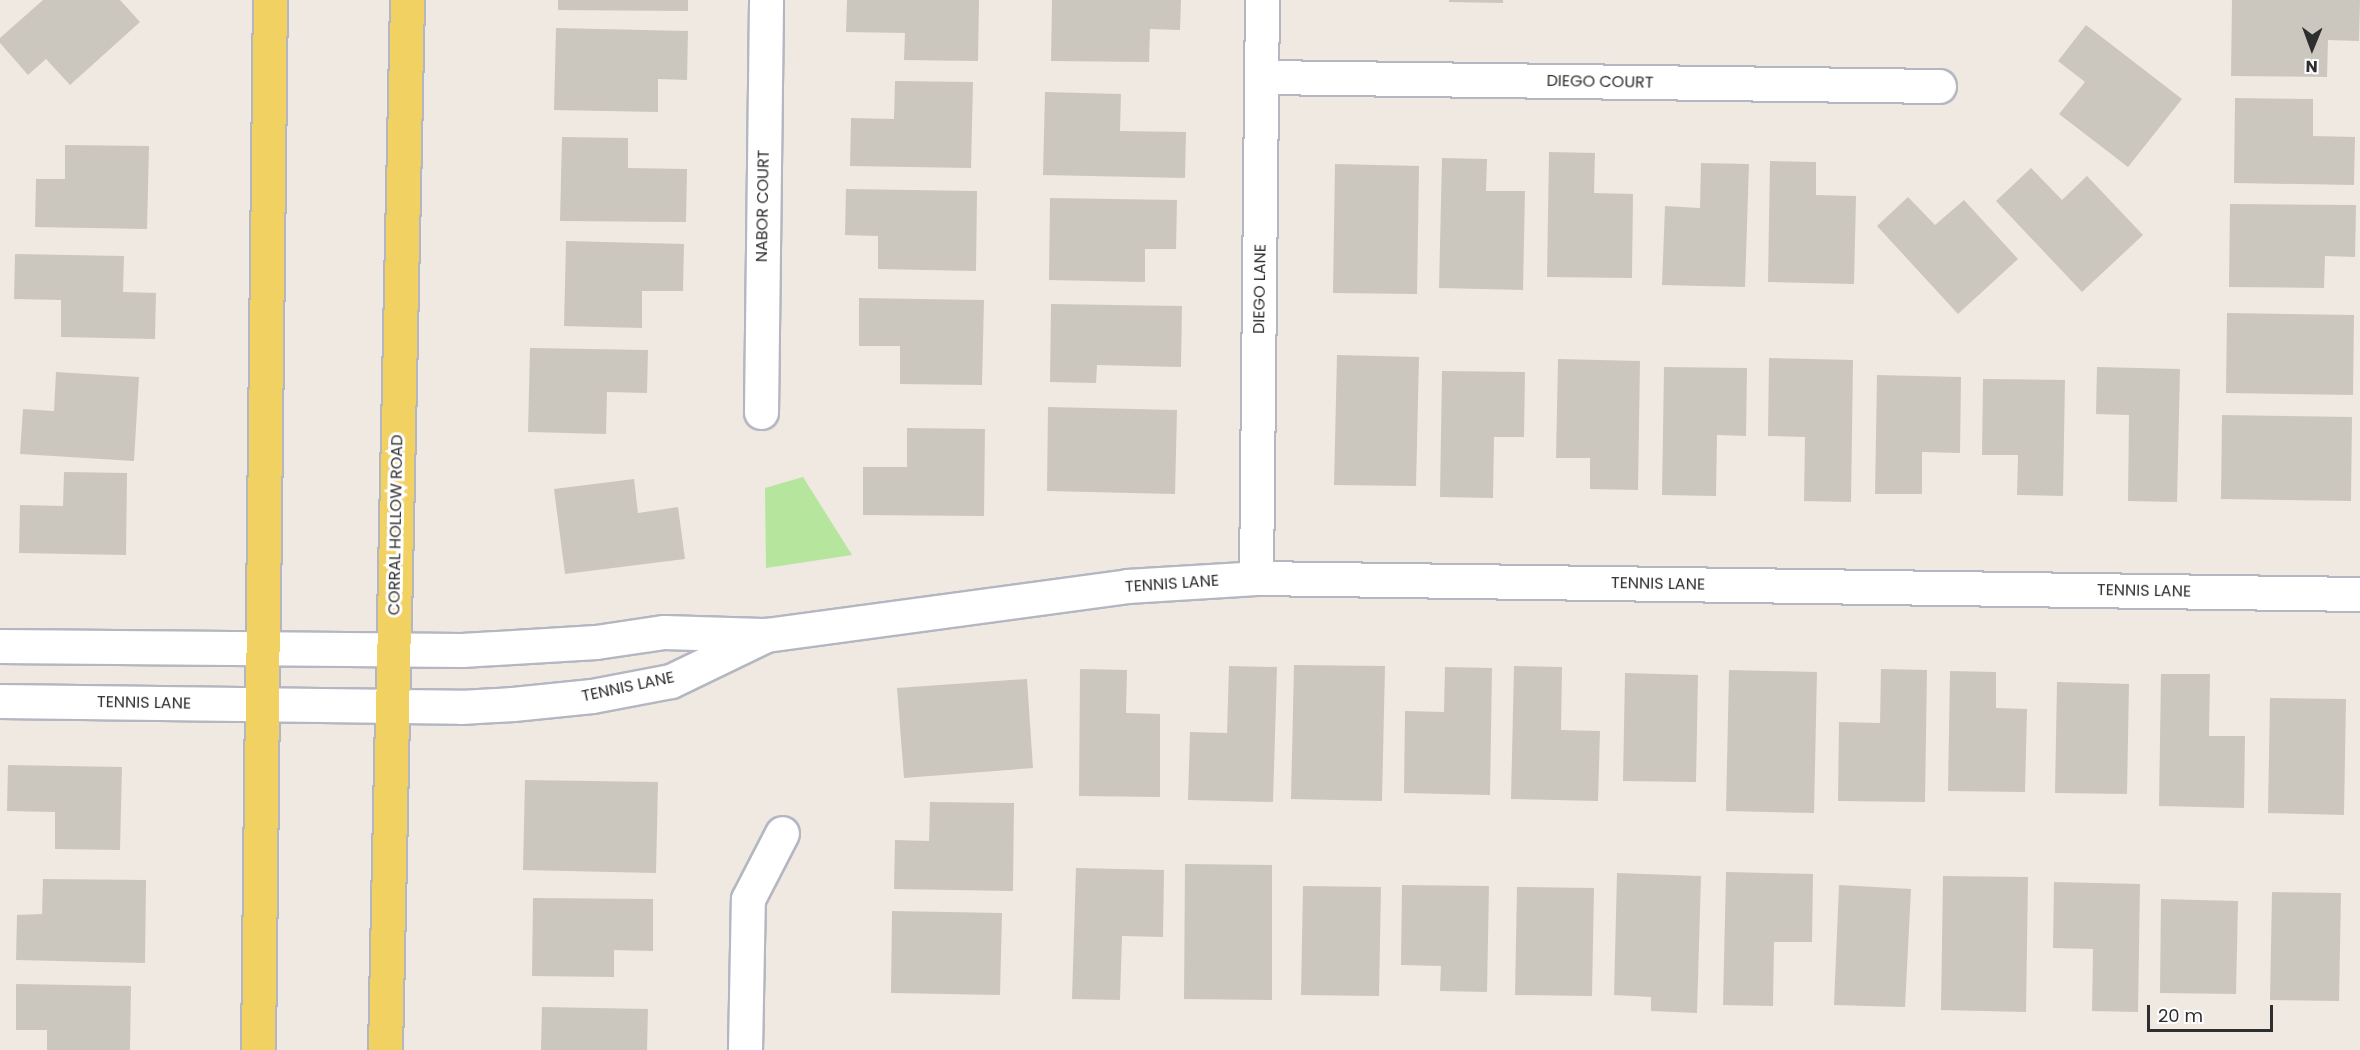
<!DOCTYPE html>
<html>
<head>
<meta charset="utf-8">
<style>
  body { margin:0 }
  #map { position:relative; width:2360px; height:1050px; overflow:hidden; background:#efe9e1; font-family:Poppins,sans-serif }
  div>[style] { position:absolute }
  .green>* { inset:0; background:#b6e59e }
  .building>* { inset:0; background:#cbc7bf }
  .roads { filter:drop-shadow(2px 0 #b4b7c1) drop-shadow(-2px 0 #b4b7c1) drop-shadow(0 2px #b4b7c1) drop-shadow(0 -2px #b4b7c1) }
  .minor>* { height:33px; margin:-16.5px; padding:0 16.5px; transform-origin:16.5px; border-radius:16.5px; background:#fff }
  .primary>* { height:33px; margin:-16.5px; padding:0 16.5px; transform-origin:16.5px; border-radius:16.5px; background:#f2d163 }
  span { translate:-50% -50%; white-space:nowrap; text-align:center; line-height:1.15; -webkit-text-stroke:6px #fff; paint-order:stroke }
  .street-label { font-size:16px; color:#2e2e2e }
  .north { position:absolute; left:2282px; top:18px; width:60px; height:60px; -webkit-text-stroke:4px #fff; paint-order:stroke; rotate:181deg; font-size:16px; font-weight:700; line-height:24px; text-align:center; color:#2e2e2e }
  .north::after { content:''; display:block; margin:auto; width:21px; height:27px; background:#2e2e2e; clip-path:polygon(50% 0,100% 100%,50% 72%,0 100%) }
  .scale { position:absolute; left:2147px; top:1005px; width:126px; height:27px; box-sizing:border-box; border:3px solid #2e2e2e; border-top:0; padding-left:8px; font-size:18px; line-height:21px; white-space:nowrap; color:#2e2e2e; -webkit-text-stroke:4px #fff; paint-order:stroke }
</style>
</head>
<body>
<div id="map">
  <div class="green">
    <i style="clip-path:polygon(803px 477px,852px 555px,766px 568px,765px 488px)"></i>
  </div>
  <div class="building">
    <i style="clip-path:polygon(43px 0,120px 0,140px 22px,70px 85px,46px 59px,28px 75px,0 43px,0 38px)"></i>
    <i style="clip-path:polygon(558px 0,688px 0,688px 11px,558px 10px)"></i>
    <i style="clip-path:polygon(847px 0,979px 0,978px 61px,904px 60px,905px 33px,846px 32px)"></i>
    <i style="clip-path:polygon(1052px 0,1181px 0,1180px 30px,1150px 29px,1149px 62px,1051px 61px)"></i>
    <i style="clip-path:polygon(1449px 0,1503px 0,1503px 3px,1449px 2px)"></i>
    <i style="clip-path:polygon(2232px 0,2360px 0,2359px 41px,2328px 40px,2327px 77px,2231px 76px)"></i>
    <i style="clip-path:polygon(2086px 25px,2182px 99px,2128px 167px,2059px 114px,2085px 82px,2058px 61px)"></i>
    <i style="clip-path:polygon(556px 28px,688px 31px,687px 80px,658px 79px,658px 112px,554px 110px)"></i>
    <i style="clip-path:polygon(895px 81px,973px 82px,971px 168px,850px 166px,851px 118px,894px 119px)"></i>
    <i style="clip-path:polygon(1045px 92px,1121px 94px,1120px 131px,1186px 132px,1185px 178px,1043px 175px)"></i>
    <i style="clip-path:polygon(2235px 98px,2313px 99px,2313px 136px,2355px 137px,2354px 185px,2234px 183px)"></i>
    <i style="clip-path:polygon(562px 137px,628px 138px,628px 168px,687px 169px,686px 222px,560px 221px)"></i>
    <i style="clip-path:polygon(65px 145px,149px 146px,147px 229px,35px 227px,36px 179px,65px 179px)"></i>
    <i style="clip-path:polygon(1549px 152px,1595px 153px,1594px 193px,1633px 194px,1632px 278px,1547px 277px)"></i>
    <i style="clip-path:polygon(1442px 158px,1487px 159px,1486px 191px,1525px 191px,1523px 290px,1439px 288px)"></i>
    <i style="clip-path:polygon(1770px 161px,1816px 162px,1816px 195px,1856px 196px,1854px 284px,1768px 282px)"></i>
    <i style="clip-path:polygon(1701px 163px,1749px 164px,1745px 287px,1662px 285px,1665px 206px,1700px 208px)"></i>
    <i style="clip-path:polygon(1335px 164px,1419px 166px,1417px 294px,1333px 293px)"></i>
    <i style="clip-path:polygon(2031px 168px,2062px 200px,2087px 176px,2143px 235px,2082px 292px,1996px 201px)"></i>
    <i style="clip-path:polygon(846px 189px,977px 191px,976px 271px,878px 269px,878px 236px,845px 235px)"></i>
    <i style="clip-path:polygon(1908px 197px,1935px 225px,1964px 200px,2018px 259px,1958px 314px,1877px 226px)"></i>
    <i style="clip-path:polygon(1050px 198px,1177px 200px,1176px 249px,1145px 249px,1145px 282px,1049px 280px)"></i>
    <i style="clip-path:polygon(2230px 204px,2356px 205px,2355px 257px,2325px 256px,2324px 288px,2229px 287px)"></i>
    <i style="clip-path:polygon(566px 241px,684px 244px,683px 291px,642px 291px,642px 328px,564px 326px)"></i>
    <i style="clip-path:polygon(15px 254px,124px 256px,123px 292px,156px 293px,155px 339px,61px 337px,61px 300px,14px 299px)"></i>
    <i style="clip-path:polygon(859px 298px,984px 300px,982px 385px,900px 384px,900px 346px,859px 346px)"></i>
    <i style="clip-path:polygon(1051px 304px,1182px 306px,1181px 367px,1097px 365px,1096px 383px,1050px 382px)"></i>
    <i style="clip-path:polygon(2227px 313px,2354px 315px,2353px 395px,2226px 393px)"></i>
    <i style="clip-path:polygon(530px 348px,648px 350px,647px 393px,607px 392px,606px 434px,528px 432px)"></i>
    <i style="clip-path:polygon(1337px 355px,1419px 357px,1416px 486px,1334px 485px)"></i>
    <i style="clip-path:polygon(1769px 358px,1853px 360px,1851px 502px,1804px 501px,1805px 437px,1768px 436px)"></i>
    <i style="clip-path:polygon(1558px 359px,1640px 361px,1638px 490px,1590px 489px,1590px 458px,1556px 458px)"></i>
    <i style="clip-path:polygon(1664px 367px,1747px 368px,1746px 436px,1717px 435px,1716px 496px,1662px 495px)"></i>
    <i style="clip-path:polygon(2097px 367px,2180px 369px,2177px 502px,2128px 501px,2129px 415px,2096px 414px)"></i>
    <i style="clip-path:polygon(1442px 371px,1525px 372px,1524px 437px,1494px 437px,1493px 498px,1440px 497px)"></i>
    <i style="clip-path:polygon(56px 372px,139px 377px,134px 461px,20px 454px,23px 409px,54px 411px)"></i>
    <i style="clip-path:polygon(1877px 375px,1961px 377px,1960px 453px,1922px 452px,1922px 494px,1875px 494px)"></i>
    <i style="clip-path:polygon(1983px 379px,2065px 380px,2063px 496px,2017px 495px,2018px 455px,1982px 455px)"></i>
    <i style="clip-path:polygon(1048px 407px,1177px 410px,1175px 494px,1047px 491px)"></i>
    <i style="clip-path:polygon(2222px 415px,2352px 417px,2351px 501px,2221px 499px)"></i>
    <i style="clip-path:polygon(907px 428px,985px 429px,984px 516px,863px 515px,863px 467px,907px 467px)"></i>
    <i style="clip-path:polygon(64px 472px,127px 473px,126px 555px,19px 553px,20px 505px,63px 506px)"></i>
    <i style="clip-path:polygon(634px 479px,638px 513px,678px 507px,685px 559px,565px 574px,554px 489px)"></i>
    <i style="clip-path:polygon(1294px 665px,1385px 666px,1382px 801px,1291px 799px)"></i>
    <i style="clip-path:polygon(1229px 666px,1277px 667px,1273px 802px,1188px 800px,1190px 732px,1227px 733px)"></i>
    <i style="clip-path:polygon(1514px 666px,1562px 667px,1561px 730px,1600px 731px,1598px 801px,1511px 799px)"></i>
    <i style="clip-path:polygon(1445px 667px,1492px 668px,1490px 795px,1404px 793px,1405px 711px,1444px 712px)"></i>
    <i style="clip-path:polygon(1080px 669px,1127px 670px,1126px 713px,1160px 714px,1160px 797px,1079px 796px)"></i>
    <i style="clip-path:polygon(1881px 669px,1927px 670px,1925px 802px,1838px 801px,1839px 722px,1880px 723px)"></i>
    <i style="clip-path:polygon(1729px 670px,1817px 672px,1814px 813px,1726px 811px)"></i>
    <i style="clip-path:polygon(1950px 671px,1996px 672px,1996px 708px,2027px 709px,2025px 792px,1948px 791px)"></i>
    <i style="clip-path:polygon(1625px 673px,1698px 675px,1696px 782px,1623px 781px)"></i>
    <i style="clip-path:polygon(2161px 674px,2210px 674px,2209px 736px,2245px 736px,2244px 808px,2159px 806px)"></i>
    <i style="clip-path:polygon(1027px 679px,1033px 768px,904px 778px,897px 688px)"></i>
    <i style="clip-path:polygon(2057px 682px,2129px 684px,2127px 794px,2055px 793px)"></i>
    <i style="clip-path:polygon(2270px 698px,2346px 699px,2344px 815px,2268px 813px)"></i>
    <i style="clip-path:polygon(8px 765px,122px 767px,120px 850px,55px 849px,55px 812px,7px 811px)"></i>
    <i style="clip-path:polygon(525px 780px,658px 782px,656px 873px,523px 870px)"></i>
    <i style="clip-path:polygon(930px 802px,1014px 803px,1013px 891px,894px 889px,895px 840px,929px 841px)"></i>
    <i style="clip-path:polygon(1185px 864px,1272px 865px,1272px 1000px,1184px 999px)"></i>
    <i style="clip-path:polygon(1076px 868px,1164px 870px,1163px 937px,1122px 936px,1120px 1000px,1072px 999px)"></i>
    <i style="clip-path:polygon(1726px 872px,1813px 874px,1812px 942px,1774px 942px,1773px 1006px,1723px 1005px)"></i>
    <i style="clip-path:polygon(1617px 873px,1701px 876px,1697px 1013px,1651px 1011px,1651px 997px,1614px 995px)"></i>
    <i style="clip-path:polygon(1943px 876px,2028px 877px,2026px 1012px,1941px 1010px)"></i>
    <i style="clip-path:polygon(43px 879px,146px 880px,145px 963px,16px 960px,17px 915px,42px 914px)"></i>
    <i style="clip-path:polygon(2054px 882px,2140px 884px,2138px 1012px,2092px 1011px,2093px 949px,2053px 948px)"></i>
    <i style="clip-path:polygon(1402px 885px,1489px 886px,1487px 992px,1440px 991px,1441px 966px,1401px 965px)"></i>
    <i style="clip-path:polygon(1839px 885px,1911px 889px,1905px 1007px,1834px 1005px)"></i>
    <i style="clip-path:polygon(1303px 886px,1381px 887px,1379px 996px,1301px 995px)"></i>
    <i style="clip-path:polygon(1517px 887px,1594px 888px,1592px 996px,1515px 995px)"></i>
    <i style="clip-path:polygon(2272px 892px,2341px 893px,2339px 1001px,2270px 1000px)"></i>
    <i style="clip-path:polygon(533px 898px,653px 899px,653px 951px,614px 950px,614px 977px,532px 976px)"></i>
    <i style="clip-path:polygon(2161px 899px,2238px 901px,2236px 994px,2160px 993px)"></i>
    <i style="clip-path:polygon(892px 911px,1002px 913px,1000px 995px,891px 993px)"></i>
    <i style="clip-path:polygon(16px 984px,131px 986px,130px 1050px,47px 1050px,47px 1030px,16px 1030px)"></i>
    <i style="clip-path:polygon(542px 1007px,648px 1009px,647px 1050px,541px 1050px)"></i>
  </div>
  <div class="roads">
    <div class="minor">
      <i style="left:1262px;top:77px;width:677px;rotate:0.76deg"></i>
      <i style="left:761px;top:412px;width:412px;rotate:-89.3deg"></i>
      <i style="left:1256px;top:578px;width:578px;rotate:-89.41deg"></i>
      <i style="left:0;top:646px;width:462px;rotate:0.5deg"></i>
      <i style="left:462px;top:650px;width:134px;rotate:-3.4deg"></i>
      <i style="left:596px;top:642px;width:69px;rotate:-8.4deg"></i>
      <i style="left:664px;top:632px;width:98px;rotate:1.8deg"></i>
      <i style="left:0;top:701px;width:461px;rotate:0.7deg"></i>
      <i style="left:461px;top:707px;width:52px;rotate:-3.3deg"></i>
      <i style="left:513px;top:704px;width:79px;rotate:-5.8deg"></i>
      <i style="left:592px;top:696px;width:80px;rotate:-10.8deg"></i>
      <i style="left:671px;top:681px;width:106px;rotate:-25.8deg"></i>
      <i style="left:766px;top:635px;width:364px;rotate:-7.7deg"></i>
      <i style="left:1127px;top:586px;width:129px;rotate:-3.5deg"></i>
      <i style="left:1256px;top:578px;width:1104px;rotate:0.83deg"></i>
      <i style="left:745px;top:1050px;width:151px;rotate:-88.9deg"></i>
      <i style="left:748px;top:899px;width:74px;rotate:-62.7deg"></i>
    </div>
    <div class="primary">
      <i style="left:258px;top:1050px;width:1050px;rotate:-89.35deg"></i>
      <i style="left:385px;top:1050px;width:1050px;rotate:-88.8deg"></i>
    </div>
  </div>
  <div class="street-label">
    <span style="left:1600px;top:82px;rotate:1deg">DIEGO COURT</span>
    <span style="left:763px;top:206px;rotate:-89deg">NABOR COURT</span>
    <span style="left:1260px;top:289px;rotate:-89deg">DIEGO LANE</span>
    <span style="left:396px;top:525px;rotate:-89deg">CORRAL HOLLOW ROAD</span>
    <span style="left:1172px;top:584px;rotate:-4deg">TENNIS LANE</span>
    <span style="left:1658px;top:584px;rotate:1deg">TENNIS LANE</span>
    <span style="left:2144px;top:591px;rotate:1deg">TENNIS LANE</span>
    <span style="left:628px;top:687px;rotate:-12deg">TENNIS LANE</span>
    <span style="left:144px;top:703px;rotate:1deg">TENNIS LANE</span>
  </div>
  <div class="north">N</div>
  <div class="scale">20 m</div>
</div>
</body>
</html>
